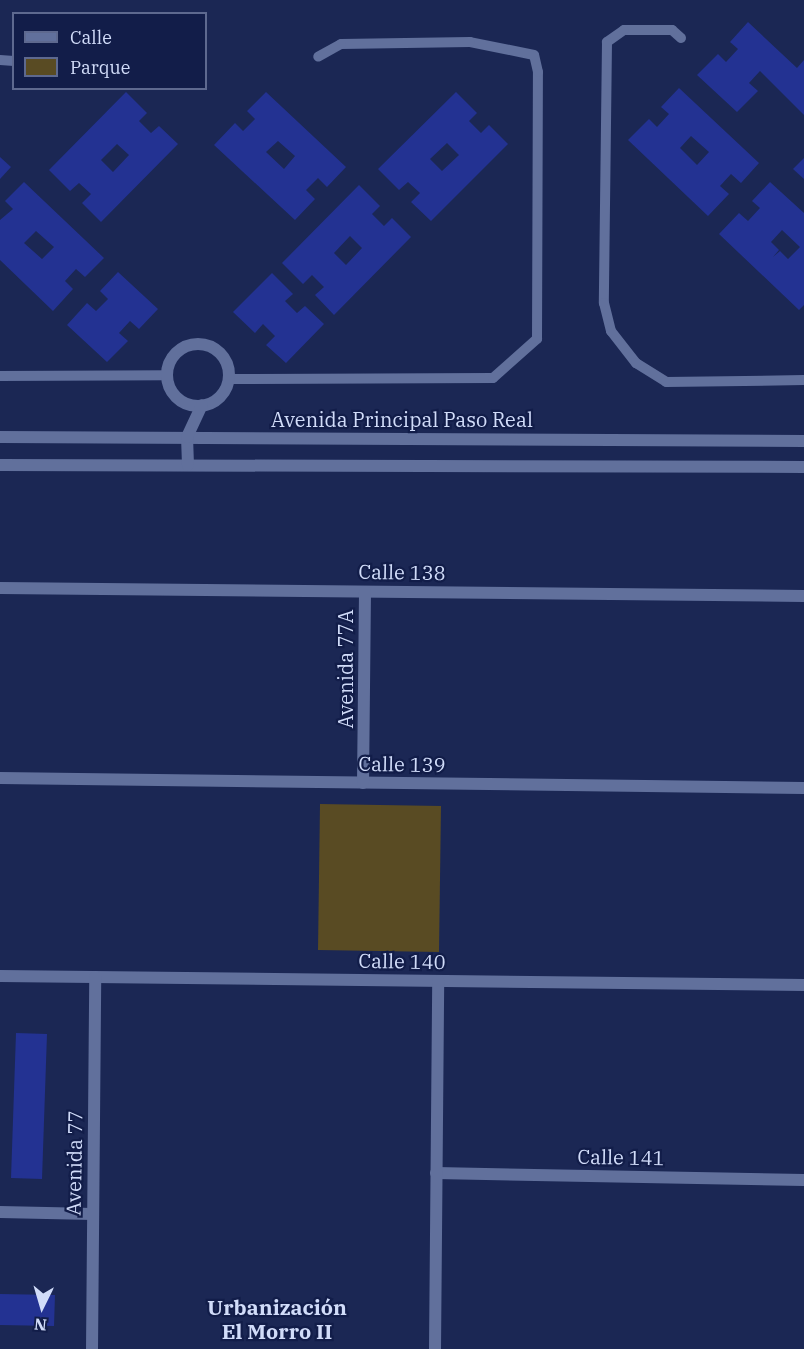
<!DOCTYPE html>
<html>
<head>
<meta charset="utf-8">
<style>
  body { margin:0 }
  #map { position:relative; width:804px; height:1349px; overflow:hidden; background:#1b2754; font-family:"IBM Plex Serif",serif }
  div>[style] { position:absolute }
  .green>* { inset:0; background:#594b23 }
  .building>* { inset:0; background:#233292 }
  .service>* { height:10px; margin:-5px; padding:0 5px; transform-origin:5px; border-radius:5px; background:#61709c }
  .minor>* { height:12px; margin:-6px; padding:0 6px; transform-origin:6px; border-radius:6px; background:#61709c }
  .minor>.ring { margin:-6px; padding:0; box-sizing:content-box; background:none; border:12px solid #61709c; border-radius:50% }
  span { translate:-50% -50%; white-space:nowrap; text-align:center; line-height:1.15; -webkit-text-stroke:4.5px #121d49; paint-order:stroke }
  .street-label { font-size:20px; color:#d1dcf9 }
  .neighbourhood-label { font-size:21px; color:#d1dcf9; font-weight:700 }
  .legend { position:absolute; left:12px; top:12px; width:195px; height:78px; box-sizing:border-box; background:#121d49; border:2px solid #5e698f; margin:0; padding:8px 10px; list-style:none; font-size:18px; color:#d1dcf9 }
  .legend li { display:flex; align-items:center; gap:12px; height:30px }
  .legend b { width:30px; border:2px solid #5e698f }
  .north { position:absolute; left:12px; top:1277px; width:60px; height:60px; -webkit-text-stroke:4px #121d49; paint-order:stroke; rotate:185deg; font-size:16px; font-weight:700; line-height:24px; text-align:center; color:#d1dcf9 }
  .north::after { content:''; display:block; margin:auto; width:21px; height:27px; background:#d1dcf9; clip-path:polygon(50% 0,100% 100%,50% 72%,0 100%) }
</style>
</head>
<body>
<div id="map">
  <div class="green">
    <i style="clip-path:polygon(320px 804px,441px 806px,439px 952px,318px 950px)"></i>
  </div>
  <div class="building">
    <i style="clip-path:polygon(748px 22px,797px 68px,804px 60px,804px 115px,760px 71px,749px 83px,758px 91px,737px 112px,697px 75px,718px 54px,726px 62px,738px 49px,730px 42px)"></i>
    <i style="clip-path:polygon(evenodd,679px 88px,759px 163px,741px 183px,731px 174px,720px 186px,729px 194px,708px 216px,628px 140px,649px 119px,657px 127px,669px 114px,661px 107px,679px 88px,691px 136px,709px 152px,697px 165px,680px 148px,691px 136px)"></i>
    <i style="clip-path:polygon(evenodd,126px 92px,147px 113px,139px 121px,151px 133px,159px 126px,178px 144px,101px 222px,82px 203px,91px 194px,79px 183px,70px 191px,49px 170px,126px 92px,117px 144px,129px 155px,113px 172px,101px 160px,117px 144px)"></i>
    <i style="clip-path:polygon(evenodd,266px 92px,346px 167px,327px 187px,318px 178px,306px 190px,315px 199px,295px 220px,214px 145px,235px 123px,243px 131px,255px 119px,247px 111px,266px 92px,278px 141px,295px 156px,284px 169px,266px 152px,278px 141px)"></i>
    <i style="clip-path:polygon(evenodd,456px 92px,477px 113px,469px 121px,481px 133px,489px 125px,508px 144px,431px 221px,411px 202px,420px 193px,408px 182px,399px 190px,378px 169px,456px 92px,447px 143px,459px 155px,442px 171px,430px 159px,447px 143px)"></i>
    <i style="clip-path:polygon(0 157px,11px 167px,0 179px)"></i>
    <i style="clip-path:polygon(804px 158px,804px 179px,793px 169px)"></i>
    <i style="clip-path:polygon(evenodd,24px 182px,104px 258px,85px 277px,76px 269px,65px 281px,73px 289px,53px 311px,0 260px,0 220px,13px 209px,5px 201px,24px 182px,36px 231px,54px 247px,42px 259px,24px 243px,36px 231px)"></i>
    <i style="clip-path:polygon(evenodd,770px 182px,804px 213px,804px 305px,799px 310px,719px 234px,739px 213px,748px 221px,760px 208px,752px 201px,770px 182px,782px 230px,800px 247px,788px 259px,780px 251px,773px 257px,779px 250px,771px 242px,782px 230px)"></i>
    <i style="clip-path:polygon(evenodd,359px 185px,380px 206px,372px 214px,384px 226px,392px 218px,411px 237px,334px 315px,315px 295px,324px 287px,312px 275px,303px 284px,282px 263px,359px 185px,350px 236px,362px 248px,346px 265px,334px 253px,350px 236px)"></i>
    <i style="clip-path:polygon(118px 272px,158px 309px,139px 329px,130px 321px,119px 333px,128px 341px,107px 362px,67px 325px,87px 303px,96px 311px,108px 299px,100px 291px)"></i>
    <i style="clip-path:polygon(272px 273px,293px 294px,285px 301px,297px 313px,305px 306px,324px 324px,286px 363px,266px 345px,275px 336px,263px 324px,255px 333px,233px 312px)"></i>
    <i style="clip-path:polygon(16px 1033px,47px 1034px,42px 1179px,11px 1178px)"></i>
    <i style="clip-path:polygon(0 1294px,55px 1295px,54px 1326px,0 1325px)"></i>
  </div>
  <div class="service">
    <i style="left:681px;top:38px;width:12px;rotate:-138deg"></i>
    <i style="left:672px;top:30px;width:48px;rotate:180deg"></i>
    <i style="left:624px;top:30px;width:21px;rotate:145deg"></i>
    <i style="left:607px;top:42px;width:261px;rotate:90.7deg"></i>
    <i style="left:604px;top:303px;width:29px;rotate:76deg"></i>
    <i style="left:611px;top:331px;width:41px;rotate:52deg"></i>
    <i style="left:636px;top:363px;width:36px;rotate:32deg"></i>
    <i style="left:666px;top:382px;width:138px;rotate:-0.8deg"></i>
    <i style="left:0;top:60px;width:14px;rotate:4deg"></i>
    <i style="left:0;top:376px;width:167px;rotate:-0.3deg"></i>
    <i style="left:229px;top:379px;width:264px;rotate:-0.2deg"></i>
    <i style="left:493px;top:378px;width:59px;rotate:-41.6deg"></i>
    <i style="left:537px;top:339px;width:267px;rotate:-89.8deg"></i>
    <i style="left:538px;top:72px;width:17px;rotate:-103deg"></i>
    <i style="left:534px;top:55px;width:65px;rotate:-168.5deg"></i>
    <i style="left:470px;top:42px;width:129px;rotate:179.1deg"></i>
    <i style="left:341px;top:44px;width:26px;rotate:151deg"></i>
  </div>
  <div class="minor">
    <i class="ring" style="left:167px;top:344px;width:50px;height:50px"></i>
    <i style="left:0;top:437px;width:804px;rotate:0.29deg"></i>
    <i style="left:0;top:465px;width:804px;rotate:0.14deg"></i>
    <i style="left:188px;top:465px;width:28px;rotate:-92deg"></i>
    <i style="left:187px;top:437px;width:35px;rotate:-65deg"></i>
    <i style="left:0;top:588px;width:804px;rotate:0.57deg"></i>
    <i style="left:0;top:778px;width:804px;rotate:0.71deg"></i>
    <i style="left:363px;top:783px;width:191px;rotate:-89.4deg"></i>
    <i style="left:0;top:976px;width:804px;rotate:0.64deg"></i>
    <i style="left:436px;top:1173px;width:368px;rotate:1.1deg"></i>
    <i style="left:0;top:1212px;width:93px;rotate:1.2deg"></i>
    <i style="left:92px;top:1349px;width:372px;rotate:-89.5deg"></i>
    <i style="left:435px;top:1349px;width:368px;rotate:-89.5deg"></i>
  </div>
  <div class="street-label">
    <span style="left:402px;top:419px">Avenida Principal Paso Real</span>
    <span style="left:402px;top:572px;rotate:1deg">Calle 138</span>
    <span style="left:345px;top:669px;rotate:-90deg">Avenida 77A</span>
    <span style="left:402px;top:764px;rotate:1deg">Calle 139</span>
    <span style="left:402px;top:961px;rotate:1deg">Calle 140</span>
    <span style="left:621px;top:1157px;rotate:1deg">Calle 141</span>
    <span style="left:74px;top:1163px;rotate:-89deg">Avenida 77</span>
  </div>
  <div class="neighbourhood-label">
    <span style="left:277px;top:1319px">Urbanización<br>El Morro II</span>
  </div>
  <ul class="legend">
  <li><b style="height:8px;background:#61709c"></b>Calle</li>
  <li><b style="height:16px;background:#594b23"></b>Parque</li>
  </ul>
  <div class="north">N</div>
</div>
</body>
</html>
